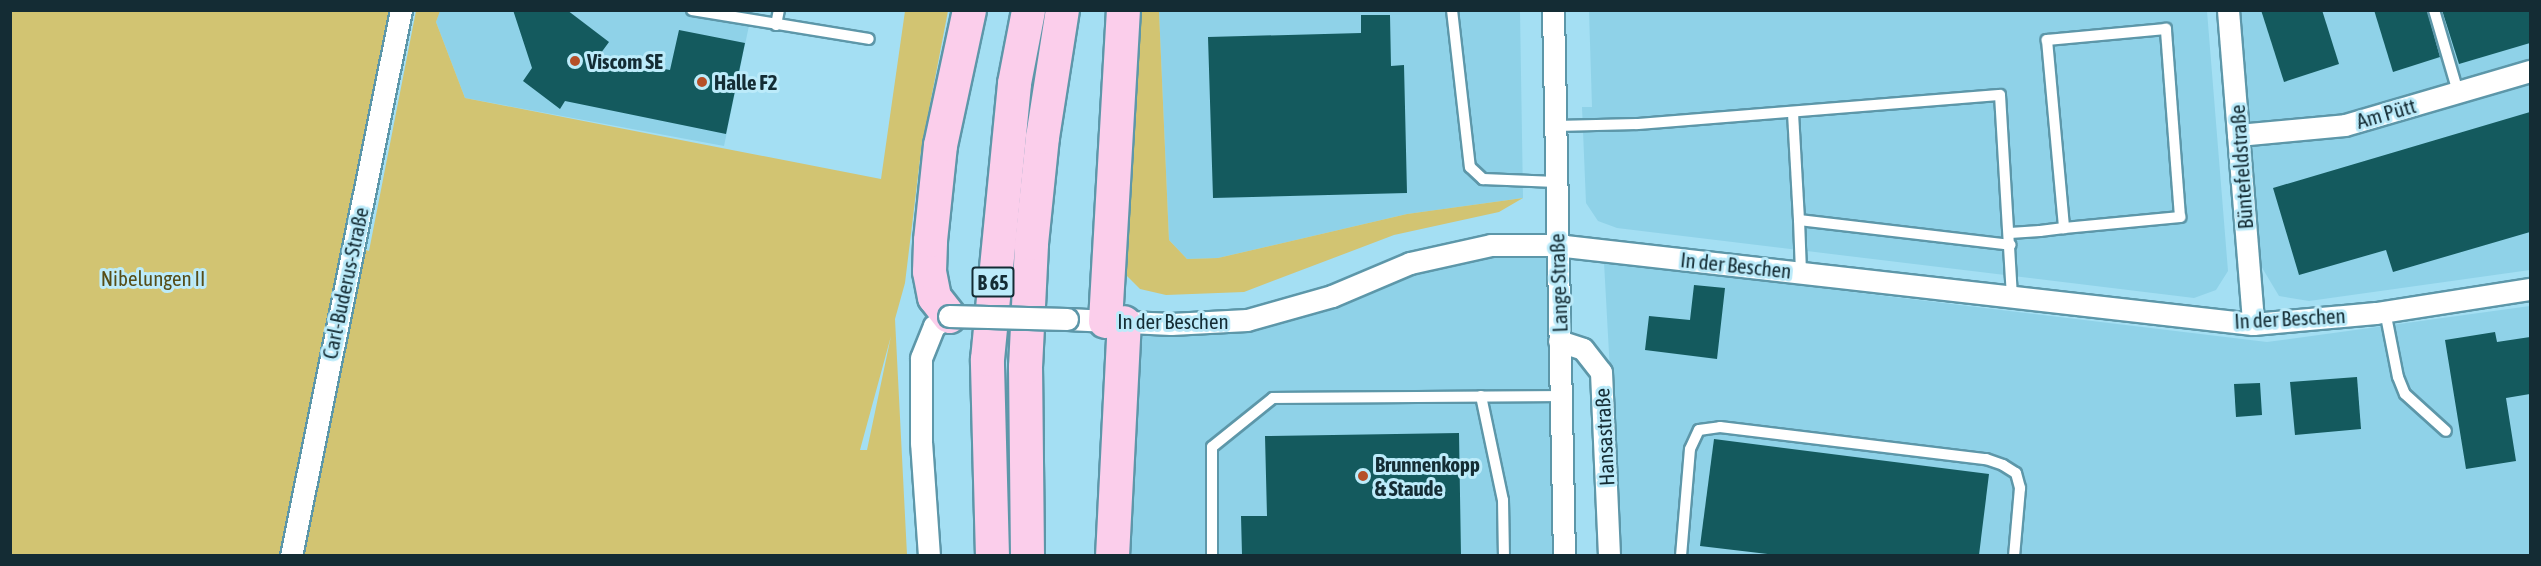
<!DOCTYPE html>
<html>
<head>
<meta charset="utf-8">
<style>
  body { margin:0 }
  #map { position:relative; width:2541px; height:566px; overflow:hidden; background:#a4dff3; font-family:"Asap Condensed",sans-serif }
  div>[style] { position:absolute }
  .built>* { inset:0; background:#8fd2e8 }
  .green>* { inset:0; background:#d2c472 }
  .building>* { inset:0; background:#145a5e }
  .roads { filter:drop-shadow(2px 0 #5d97a9) drop-shadow(-2px 0 #5d97a9) drop-shadow(0 2px #5d97a9) drop-shadow(0 -2px #5d97a9) }
  .service>* { height:10px; margin:-5px; padding:0 5px; transform-origin:5px; border-radius:5px; background:#fff }
  .minor>* { height:21px; margin:-10.5px; padding:0 10.5px; transform-origin:10.5px; border-radius:10.5px; background:#fff }
  .trunk>* { height:33px; margin:-16.5px; padding:0 16.5px; transform-origin:16.5px; border-radius:16.5px; background:#fbceeb }
  .bridges { filter:drop-shadow(2px 0 #5d97a9) drop-shadow(-2px 0 #5d97a9) drop-shadow(0 2px #5d97a9) drop-shadow(0 -2px #5d97a9) }
  .minor-bridge>* { height:21px; margin:-10.5px; padding:0 10.5px; transform-origin:10.5px; border-radius:10.5px; background:#fff }
  .dots>* { width:16px; height:16px; translate:-50% -50%; box-sizing:border-box; border:3px solid #bcebfa; border-radius:50% }
  span { translate:-50% -50%; white-space:nowrap; text-align:center; line-height:1.15; -webkit-text-stroke:6px #bcebfa; paint-order:stroke }
  .shield-label span { padding:2px 4px; background:#bcebfa; border:2px solid; border-radius:4px; -webkit-text-stroke-width:0 }
  .shield-label { font-size:20px; color:#142c34; font-weight:700 }
  .poi-label { font-size:21px; color:#142c34; font-weight:700 }
  .left { translate:0 -50%; text-align:left }
  .street-label { font-size:21px; color:#142c34 }
  .park-label { font-size:21px; color:#564d18 }
  .frame { position:absolute; inset:0; border:12px solid #142c34; pointer-events:none }
</style>
</head>
<body>
<div id="map">
  <div class="built">
    <i style="clip-path:polygon(440px 10px,752px 11px,724px 146px,465px 98px,436px 22px)"></i>
    <i style="clip-path:polygon(1159px 11px,1520px 11px,1523px 198px,1407px 214px,1218px 258px,1187px 259px,1169px 240px)"></i>
    <i style="clip-path:polygon(1589px 11px,2207px 11px,2228px 271px,2216px 290px,2194px 298px,1617px 228px,1598px 221px,1586px 203px,1582px 107px,1592px 107px)"></i>
    <i style="clip-path:polygon(2240px 11px,2530px 11px,2530px 270px,2309px 301px,2279px 296px,2261px 266px)"></i>
    <i style="clip-path:polygon(1556px 245px,1564px 555px,1112px 556px,1124px 322px,1211px 324px,1379px 275px)"></i>
    <i style="clip-path:polygon(1604px 262px,2267px 342px,2530px 306px,2530px 555px,1620px 555px)"></i>
  </div>
  <div class="green">
    <i style="clip-path:polygon(evenodd,10px 11px,398px 11px,352px 246px,369px 251px,416px 11px,440px 11px,436px 22px,465px 98px,881px 179px,905px 11px,948px 11px,921px 151px,905px 283px,895px 319px,907px 555px,11px 555px,10px 11px,891px 336px,867px 450px,860px 450px,891px 336px)"></i>
    <i style="clip-path:polygon(1138px 11px,1159px 11px,1169px 240px,1187px 259px,1218px 258px,1407px 214px,1523px 198px,1499px 212px,1394px 235px,1244px 292px,1166px 295px,1140px 289px,1124px 273px)"></i>
  </div>
  <div class="building">
    <i style="clip-path:polygon(513px 10px,567px 10px,609px 42px,598px 57px,670px 70px,679px 30px,745px 43px,726px 134px,565px 101px,560px 109px,523px 81px,532px 68px)"></i>
    <i style="clip-path:polygon(2261px 10px,2322px 10px,2339px 64px,2284px 82px)"></i>
    <i style="clip-path:polygon(2374px 10px,2427px 10px,2440px 57px,2393px 72px)"></i>
    <i style="clip-path:polygon(2442px 10px,2530px 10px,2530px 43px,2459px 64px)"></i>
    <i style="clip-path:polygon(1361px 15px,1390px 15px,1391px 66px,1404px 65px,1407px 193px,1213px 198px,1208px 37px,1361px 33px)"></i>
    <i style="clip-path:polygon(2530px 112px,2530px 232px,2393px 272px,2386px 250px,2299px 275px,2273px 188px)"></i>
    <i style="clip-path:polygon(1694px 285px,1725px 288px,1717px 359px,1645px 350px,1649px 316px,1690px 320px)"></i>
    <i style="clip-path:polygon(2495px 332px,2497px 342px,2530px 337px,2530px 394px,2506px 398px,2516px 461px,2466px 469px,2445px 340px)"></i>
    <i style="clip-path:polygon(2357px 377px,2361px 429px,2295px 435px,2290px 382px)"></i>
    <i style="clip-path:polygon(2260px 383px,2262px 415px,2236px 417px,2234px 384px)"></i>
    <i style="clip-path:polygon(1459px 433px,1461px 555px,1242px 555px,1241px 516px,1267px 516px,1265px 436px)"></i>
    <i style="clip-path:polygon(1714px 439px,1989px 474px,1979px 555px,1776px 555px,1700px 546px)"></i>
  </div>
  <div class="roads">
    <div class="service">
      <i style="left:692px;top:10px;width:179px;rotate:9.3deg"></i>
      <i style="left:1452px;top:10px;width:158px;rotate:83.5deg"></i>
      <i style="left:1470px;top:167px;width:18px;rotate:43deg"></i>
      <i style="left:1483px;top:179px;width:73px;rotate:2.4deg"></i>
      <i style="left:2434px;top:10px;width:85px;rotate:73.7deg"></i>
      <i style="left:776px;top:25px;width:15px;rotate:-79deg"></i>
      <i style="left:1793px;top:113px;width:107px;rotate:86.8deg"></i>
      <i style="left:1799px;top:220px;width:213px;rotate:6.7deg"></i>
      <i style="left:1556px;top:126px;width:81px;rotate:-1.4deg"></i>
      <i style="left:1637px;top:124px;width:364px;rotate:-4.6deg"></i>
      <i style="left:2000px;top:95px;width:203px;rotate:86.6deg"></i>
      <i style="left:1799px;top:220px;width:52px;rotate:87.8deg"></i>
      <i style="left:2010px;top:233px;width:30px;rotate:-4deg"></i>
      <i style="left:2040px;top:231px;width:24px;rotate:-7deg"></i>
      <i style="left:2064px;top:228px;width:117px;rotate:-5.4deg"></i>
      <i style="left:2180px;top:217px;width:189px;rotate:-94.3deg"></i>
      <i style="left:2166px;top:29px;width:120px;rotate:174.7deg"></i>
      <i style="left:2047px;top:40px;width:189px;rotate:84.8deg"></i>
      <i style="left:2385px;top:311px;width:67px;rotate:78.9deg"></i>
      <i style="left:2398px;top:377px;width:18px;rotate:68deg"></i>
      <i style="left:2405px;top:394px;width:55px;rotate:42.1deg"></i>
      <i style="left:1481px;top:396px;width:106px;rotate:78.1deg"></i>
      <i style="left:1503px;top:500px;width:56px;rotate:89deg"></i>
      <i style="left:1212px;top:556px;width:109px;rotate:-90deg"></i>
      <i style="left:1212px;top:447px;width:78px;rotate:-38.8deg"></i>
      <i style="left:1273px;top:398px;width:288px;rotate:-0.4deg"></i>
      <i style="left:1681px;top:556px;width:107px;rotate:-85.2deg"></i>
      <i style="left:1690px;top:449px;width:21px;rotate:-65deg"></i>
      <i style="left:1699px;top:430px;width:21px;rotate:-8deg"></i>
      <i style="left:1720px;top:427px;width:268px;rotate:6.9deg"></i>
      <i style="left:1986px;top:459px;width:18px;rotate:19deg"></i>
      <i style="left:2003px;top:465px;width:15px;rotate:32deg"></i>
      <i style="left:2016px;top:473px;width:16px;rotate:75deg"></i>
      <i style="left:2020px;top:488px;width:68px;rotate:95deg"></i>
    </div>
    <div class="minor">
      <i style="left:1553px;top:10px;width:546px;rotate:88.85deg"></i>
      <i style="left:2228px;top:10px;width:315px;rotate:85.4deg"></i>
      <i style="left:2238px;top:135px;width:107px;rotate:-5.3deg"></i>
      <i style="left:2345px;top:125px;width:193px;rotate:-16.3deg"></i>
      <i style="left:1067px;top:319px;width:104px;rotate:2.8deg"></i>
      <i style="left:1171px;top:324px;width:76px;rotate:-3deg"></i>
      <i style="left:1247px;top:320px;width:88px;rotate:-15.8deg"></i>
      <i style="left:1332px;top:296px;width:85px;rotate:-22.9deg"></i>
      <i style="left:1410px;top:263px;width:83px;rotate:-12.5deg"></i>
      <i style="left:1491px;top:245px;width:65px"></i>
      <i style="left:1556px;top:245px;width:701px;rotate:6.47deg"></i>
      <i style="left:2253px;top:324px;width:123px;rotate:-5.1deg"></i>
      <i style="left:2376px;top:313px;width:156px;rotate:-8.9deg"></i>
      <i style="left:1559px;top:341px;width:25px;rotate:18deg"></i>
      <i style="left:1583px;top:349px;width:29px;rotate:52deg"></i>
      <i style="left:1601px;top:372px;width:184px;rotate:87.5deg"></i>
      <i style="left:291px;top:556px;width:557px;rotate:-78.61deg"></i>
      <i style="left:929px;top:556px;width:113px;rotate:-94deg"></i>
      <i style="left:921px;top:443px;width:85px;rotate:-90deg"></i>
      <i style="left:921px;top:358px;width:35px;rotate:-68deg"></i>
      <i style="left:934px;top:326px;width:18px;rotate:-34deg"></i>
    </div>
    <div class="trunk">
      <i style="left:949px;top:316px;width:24px;rotate:-128deg"></i>
      <i style="left:934px;top:297px;width:26px;rotate:-101deg"></i>
      <i style="left:929px;top:271px;width:31px;rotate:-88deg"></i>
      <i style="left:930px;top:240px;width:96px;rotate:-84deg"></i>
      <i style="left:940px;top:145px;width:138px;rotate:-77.9deg"></i>
      <i style="left:1105px;top:321px;width:312px;rotate:-86.7deg"></i>
      <i style="left:992px;top:556px;width:197px;rotate:-91.5deg"></i>
      <i style="left:987px;top:359px;width:277px;rotate:-84.4deg"></i>
      <i style="left:1014px;top:83px;width:74px;rotate:-79.1deg"></i>
      <i style="left:1027px;top:556px;width:189px;rotate:-90.6deg"></i>
      <i style="left:1025px;top:367px;width:124px;rotate:-87.2deg"></i>
      <i style="left:1031px;top:243px;width:107px;rotate:-84.1deg"></i>
      <i style="left:1042px;top:137px;width:129px;rotate:-81.1deg"></i>
      <i style="left:1112px;top:556px;width:234px;rotate:-87.1deg"></i>
    </div>
  </div>
  <div class="bridges">
    <div class="minor-bridge">
      <i style="left:949px;top:316px;width:118px;rotate:1.5deg"></i>
    </div>
  </div>
  <div class="dots">
    <i style="left:575px;top:61px;background:#b64f28"></i>
    <i style="left:702px;top:82px;background:#b64f28"></i>
    <i style="left:1363px;top:476px;background:#b64f28"></i>
  </div>
  <div class="shield-label">
    <span style="left:993px;top:282px">B 65</span>
  </div>
  <div class="poi-label">
    <span class="left" style="left:587px;top:61px">Viscom SE</span>
    <span class="left" style="left:714px;top:82px">Halle F2</span>
    <span class="left" style="left:1375px;top:476px">Brunnenkopp<br>&amp; Staude</span>
  </div>
  <div class="street-label">
    <span style="left:2386px;top:113px;rotate:-16deg">Am Pütt</span>
    <span style="left:2241px;top:167px;rotate:-94deg">Büntefeldstraße</span>
    <span style="left:1736px;top:265px;rotate:6deg">In der Beschen</span>
    <span style="left:345px;top:283px;rotate:-78deg">Carl-Buderus-Straße</span>
    <span style="left:1558px;top:283px;rotate:-92deg">Lange Straße</span>
    <span style="left:2290px;top:318px;rotate:-3deg">In der Beschen</span>
    <span style="left:1173px;top:321px">In der Beschen</span>
    <span style="left:1604px;top:437px;rotate:-93deg">Hansastraße</span>
  </div>
  <div class="park-label">
    <span style="left:153px;top:278px">Nibelungen II</span>
  </div>
  <div class="frame"></div>
</div>
</body>
</html>
